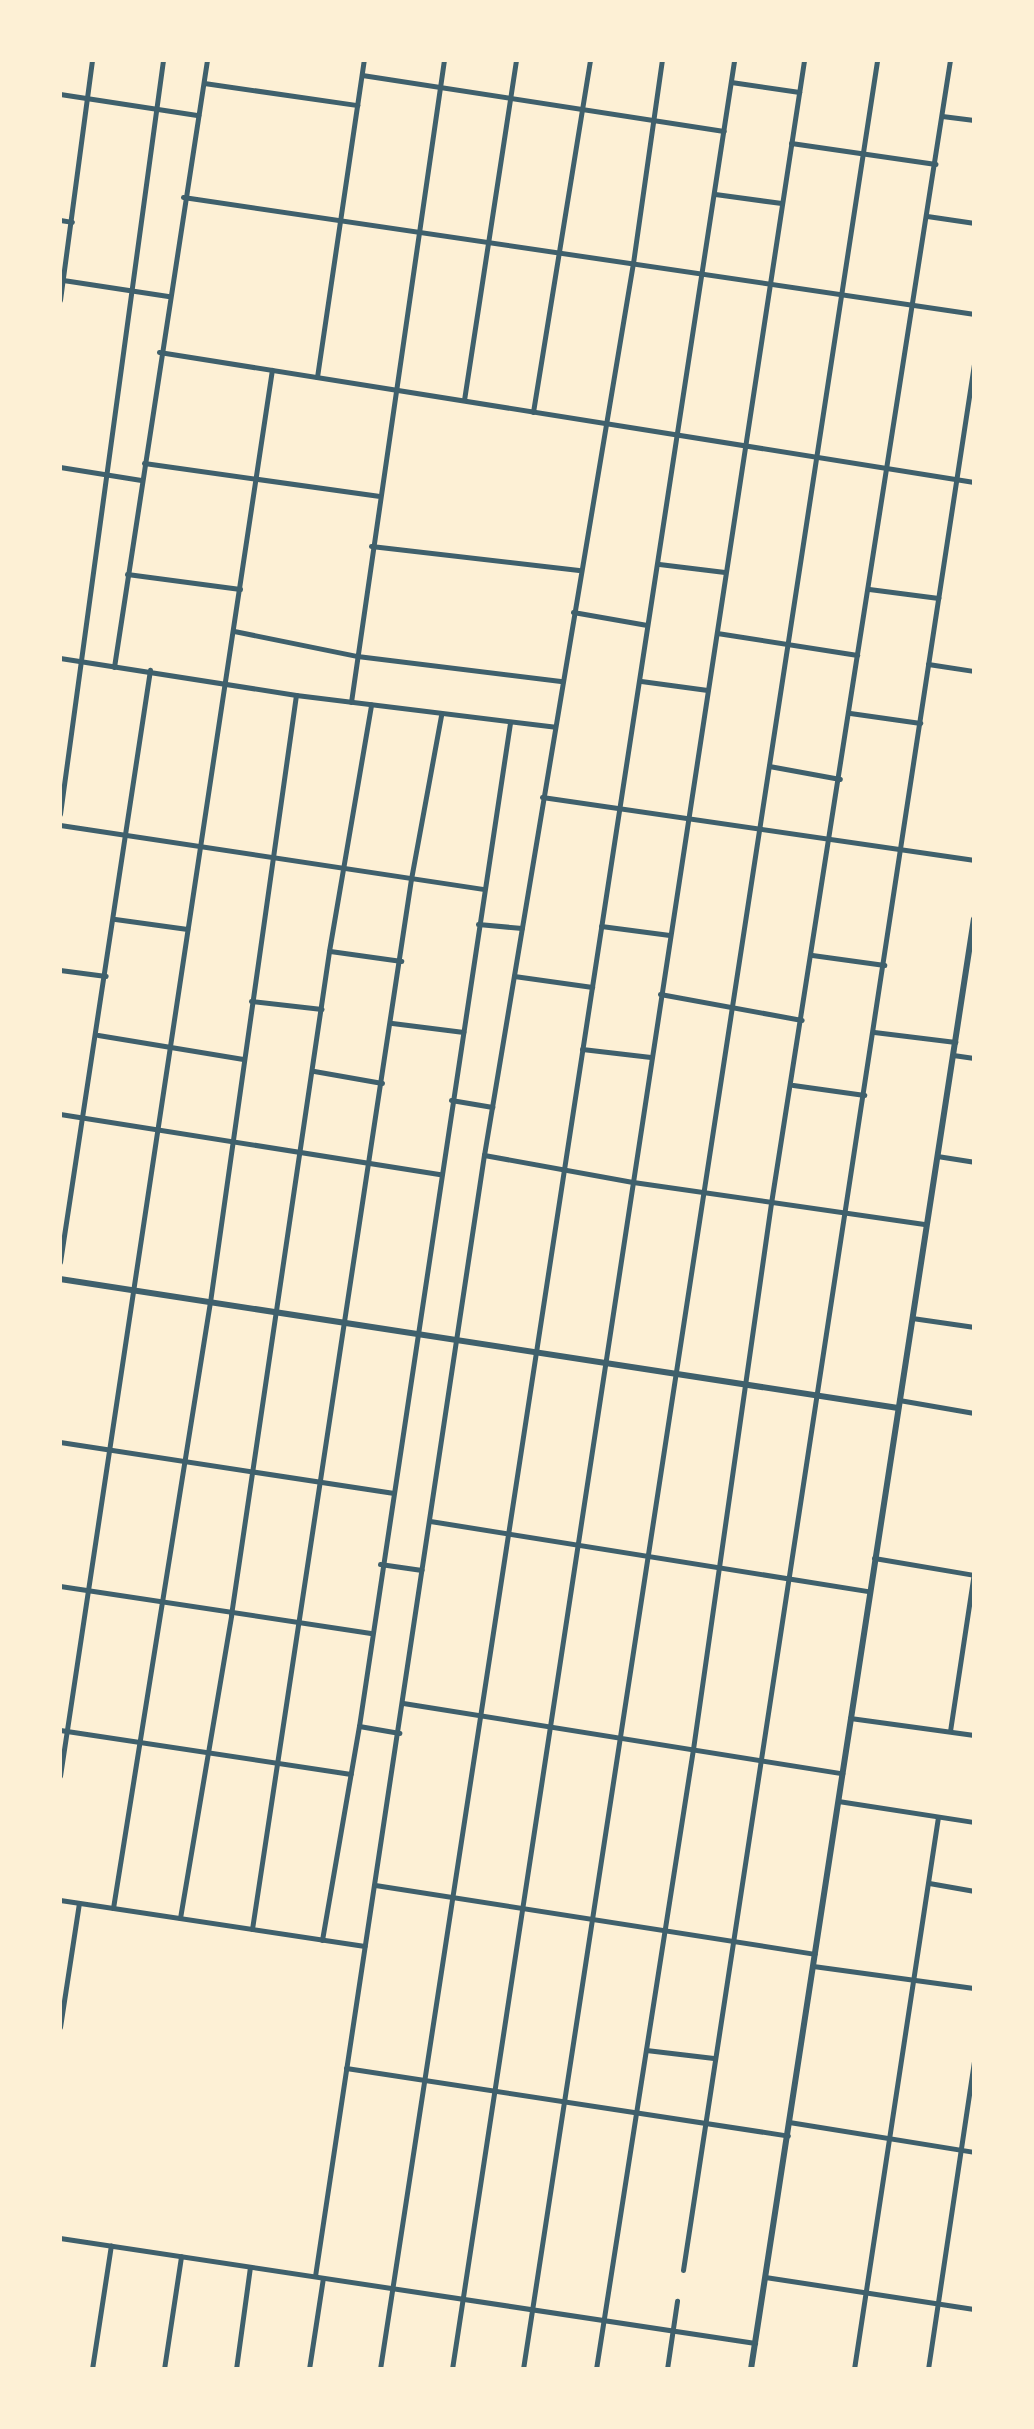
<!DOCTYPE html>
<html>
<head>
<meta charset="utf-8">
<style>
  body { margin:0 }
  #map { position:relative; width:1034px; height:2429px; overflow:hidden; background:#fdf0d5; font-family:"Fira Sans Condensed",sans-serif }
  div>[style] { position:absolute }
  .minor>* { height:5px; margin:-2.5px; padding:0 2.5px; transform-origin:2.5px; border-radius:2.5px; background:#3f606c }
  .tertiary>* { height:6px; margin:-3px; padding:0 3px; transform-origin:3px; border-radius:3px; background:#3f606c }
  span { translate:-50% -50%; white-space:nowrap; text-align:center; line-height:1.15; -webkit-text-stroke:10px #fdf0d5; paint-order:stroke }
  .frame { position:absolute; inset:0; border:62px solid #fdf0d5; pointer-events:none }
</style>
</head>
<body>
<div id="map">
  <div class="minor">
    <i style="left:362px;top:75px;width:366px;rotate:8.8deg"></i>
    <i style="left:731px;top:82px;width:69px;rotate:8.4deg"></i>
    <i style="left:204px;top:83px;width:155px;rotate:8.2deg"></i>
    <i style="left:60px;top:94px;width:140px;rotate:8.7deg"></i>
    <i style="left:942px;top:116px;width:32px;rotate:7deg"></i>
    <i style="left:791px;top:143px;width:146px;rotate:8.3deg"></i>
    <i style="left:715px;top:194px;width:67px;rotate:7.8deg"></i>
    <i style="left:183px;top:197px;width:800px;rotate:8.41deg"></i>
    <i style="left:927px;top:216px;width:48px;rotate:8.5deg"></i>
    <i style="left:60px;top:220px;width:12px;rotate:9deg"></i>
    <i style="left:63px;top:280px;width:106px;rotate:8.7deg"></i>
    <i style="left:60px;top:300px;width:242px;rotate:-82.4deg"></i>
    <i style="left:159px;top:352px;width:825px;rotate:9.06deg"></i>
    <i style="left:317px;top:377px;width:320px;rotate:-81.6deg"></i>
    <i style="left:464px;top:400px;width:344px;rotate:-81.3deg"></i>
    <i style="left:533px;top:412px;width:357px;rotate:-80.8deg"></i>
    <i style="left:144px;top:463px;width:236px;rotate:8deg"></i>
    <i style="left:60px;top:467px;width:82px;rotate:9.1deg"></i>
    <i style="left:371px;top:546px;width:209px;rotate:6.6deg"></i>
    <i style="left:659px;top:564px;width:66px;rotate:6.9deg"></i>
    <i style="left:127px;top:574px;width:114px;rotate:7.6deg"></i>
    <i style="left:869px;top:589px;width:70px;rotate:7.4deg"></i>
    <i style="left:573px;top:612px;width:75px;rotate:10deg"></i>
    <i style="left:234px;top:631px;width:126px;rotate:11.5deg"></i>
    <i style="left:357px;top:656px;width:207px;rotate:7deg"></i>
    <i style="left:717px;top:633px;width:142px;rotate:8.9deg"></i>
    <i style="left:60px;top:658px;width:239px;rotate:8.9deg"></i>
    <i style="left:296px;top:695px;width:261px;rotate:7deg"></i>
    <i style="left:928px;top:664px;width:47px;rotate:8.7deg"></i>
    <i style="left:114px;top:667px;width:614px;rotate:-81.29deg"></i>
    <i style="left:641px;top:681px;width:67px;rotate:7.8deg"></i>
    <i style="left:351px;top:702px;width:649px;rotate:-81.76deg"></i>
    <i style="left:850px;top:713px;width:71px;rotate:8.1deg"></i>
    <i style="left:769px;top:766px;width:72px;rotate:10.4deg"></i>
    <i style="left:542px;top:797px;width:437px;rotate:8.3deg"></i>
    <i style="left:60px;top:814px;width:761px;rotate:-82.22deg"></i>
    <i style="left:60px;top:825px;width:429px;rotate:8.6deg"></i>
    <i style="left:115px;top:919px;width:73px;rotate:7.9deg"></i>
    <i style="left:478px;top:924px;width:44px;rotate:5.2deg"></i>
    <i style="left:601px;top:926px;width:69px;rotate:7.5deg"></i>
    <i style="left:330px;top:951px;width:72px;rotate:8deg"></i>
    <i style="left:812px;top:955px;width:73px;rotate:7.9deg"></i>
    <i style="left:60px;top:970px;width:46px;rotate:7.4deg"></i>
    <i style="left:514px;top:976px;width:79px;rotate:8deg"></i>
    <i style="left:660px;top:994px;width:144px;rotate:10.4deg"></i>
    <i style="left:251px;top:1001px;width:71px;rotate:6.4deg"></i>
    <i style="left:392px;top:1023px;width:72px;rotate:7.2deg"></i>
    <i style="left:874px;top:1032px;width:82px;rotate:7deg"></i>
    <i style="left:98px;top:1035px;width:147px;rotate:9.4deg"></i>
    <i style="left:582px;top:1049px;width:69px;rotate:6.6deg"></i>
    <i style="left:953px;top:1055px;width:21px;rotate:8deg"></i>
    <i style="left:314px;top:1071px;width:69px;rotate:10deg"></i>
    <i style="left:793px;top:1085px;width:72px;rotate:8deg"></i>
    <i style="left:451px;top:1100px;width:42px;rotate:9.7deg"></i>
    <i style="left:60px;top:1114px;width:385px;rotate:9deg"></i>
    <i style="left:484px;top:1155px;width:151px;rotate:10.3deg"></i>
    <i style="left:633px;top:1182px;width:294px;rotate:8.2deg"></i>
    <i style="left:937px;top:1156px;width:37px;rotate:9deg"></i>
    <i style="left:60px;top:1262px;width:599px;rotate:-81.36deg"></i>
    <i style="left:912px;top:1318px;width:63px;rotate:8.3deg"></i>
    <i style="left:899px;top:1400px;width:76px;rotate:9.8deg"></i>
    <i style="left:60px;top:1442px;width:336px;rotate:8.7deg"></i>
    <i style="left:430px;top:1521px;width:445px;rotate:9.1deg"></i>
    <i style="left:874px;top:1558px;width:101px;rotate:9.6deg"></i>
    <i style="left:380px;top:1564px;width:42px;rotate:8.1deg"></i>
    <i style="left:60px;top:1586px;width:314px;rotate:8.6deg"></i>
    <i style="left:403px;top:1703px;width:445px;rotate:9.1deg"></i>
    <i style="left:850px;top:1718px;width:125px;rotate:7.8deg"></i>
    <i style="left:359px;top:1726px;width:41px;rotate:9.9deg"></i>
    <i style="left:60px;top:1730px;width:294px;rotate:8.6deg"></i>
    <i style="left:950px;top:1731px;width:160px;rotate:-81.4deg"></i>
    <i style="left:60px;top:1776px;width:1422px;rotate:-81.43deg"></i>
    <i style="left:838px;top:1801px;width:138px;rotate:8.8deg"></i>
    <i style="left:929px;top:1883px;width:46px;rotate:10.1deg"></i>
    <i style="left:375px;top:1885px;width:445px;rotate:8.9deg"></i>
    <i style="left:60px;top:1900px;width:308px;rotate:8.6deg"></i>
    <i style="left:113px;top:1908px;width:614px;rotate:-80.91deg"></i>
    <i style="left:210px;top:1302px;width:613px;rotate:-81.94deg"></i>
    <i style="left:180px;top:1918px;width:307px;rotate:-80.4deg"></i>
    <i style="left:231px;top:1615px;width:671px;rotate:-81.6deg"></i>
    <i style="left:329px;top:951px;width:250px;rotate:-80.3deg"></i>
    <i style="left:252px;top:1929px;width:1062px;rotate:-81.39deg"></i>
    <i style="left:411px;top:879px;width:167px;rotate:-79.6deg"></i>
    <i style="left:322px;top:1940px;width:217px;rotate:-80.2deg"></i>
    <i style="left:359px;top:1726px;width:1014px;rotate:-81.44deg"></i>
    <i style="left:813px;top:1966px;width:162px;rotate:7.8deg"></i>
    <i style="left:60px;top:2027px;width:125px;rotate:-81.3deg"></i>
    <i style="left:646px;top:2050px;width:68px;rotate:6.7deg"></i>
    <i style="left:346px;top:2068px;width:447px;rotate:8.7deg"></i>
    <i style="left:789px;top:2122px;width:187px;rotate:9.2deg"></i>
    <i style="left:60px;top:2238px;width:703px;rotate:8.59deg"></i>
    <i style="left:683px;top:2270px;width:1929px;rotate:-81.32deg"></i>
    <i style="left:315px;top:2276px;width:1134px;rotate:-81.43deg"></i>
    <i style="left:484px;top:1155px;width:904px;rotate:-80.52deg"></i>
    <i style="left:633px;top:263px;width:205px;rotate:-81.9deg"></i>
    <i style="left:765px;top:2277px;width:211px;rotate:8.7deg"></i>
    <i style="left:92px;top:2369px;width:125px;rotate:-81.3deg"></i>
    <i style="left:164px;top:2369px;width:114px;rotate:-81.4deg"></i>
    <i style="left:236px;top:2369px;width:103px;rotate:-82.2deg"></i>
    <i style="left:309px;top:2369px;width:92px;rotate:-81.3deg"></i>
    <i style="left:380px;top:2369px;width:2336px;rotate:-81.28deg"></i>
    <i style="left:452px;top:2369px;width:2336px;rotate:-81.33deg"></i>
    <i style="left:523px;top:2369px;width:2336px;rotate:-81.28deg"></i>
    <i style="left:596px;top:2369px;width:628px;rotate:-81.11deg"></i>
    <i style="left:693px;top:1749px;width:552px;rotate:-81.87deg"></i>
    <i style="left:771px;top:1203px;width:1157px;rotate:-81.1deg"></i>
    <i style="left:667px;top:2369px;width:69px;rotate:-81.6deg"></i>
    <i style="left:854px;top:2369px;width:558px;rotate:-81.35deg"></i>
    <i style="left:928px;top:2369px;width:312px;rotate:-81.5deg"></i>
  </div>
  <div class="tertiary">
    <i style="left:60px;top:1279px;width:848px;rotate:8.75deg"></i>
    <i style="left:751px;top:2369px;width:1467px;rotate:-81.26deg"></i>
  </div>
  <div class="frame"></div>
</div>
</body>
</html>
